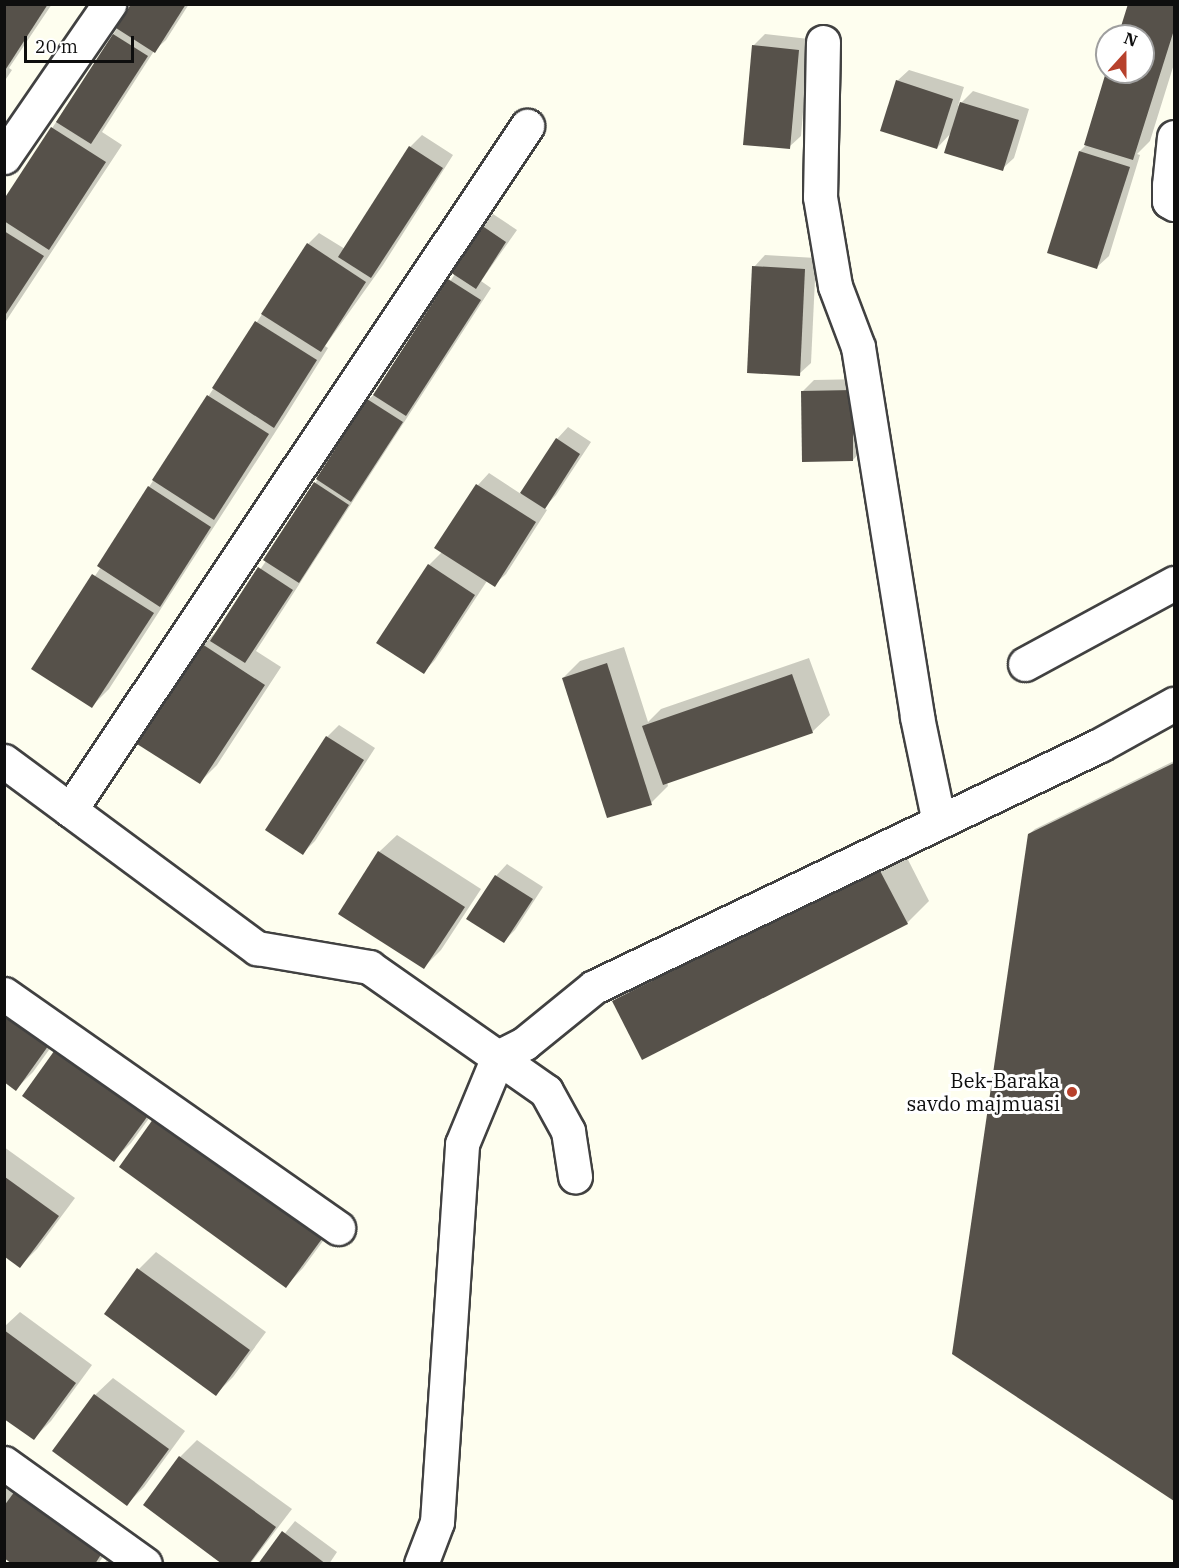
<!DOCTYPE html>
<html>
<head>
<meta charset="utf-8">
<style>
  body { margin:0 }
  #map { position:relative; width:1179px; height:1568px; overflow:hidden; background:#fefeef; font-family:"IBM Plex Serif",serif }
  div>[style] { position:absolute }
  .shadow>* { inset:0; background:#0003 }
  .building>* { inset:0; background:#56514a }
  .roads { filter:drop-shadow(2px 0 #414141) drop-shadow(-2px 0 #414141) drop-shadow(0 2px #414141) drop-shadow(0 -2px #414141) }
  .minor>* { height:33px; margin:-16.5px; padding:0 16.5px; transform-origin:16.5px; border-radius:16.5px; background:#fff }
  .dots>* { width:16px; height:16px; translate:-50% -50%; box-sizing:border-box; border:3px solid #fff; border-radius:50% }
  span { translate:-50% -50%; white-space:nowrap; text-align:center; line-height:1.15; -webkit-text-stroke:6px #fff; paint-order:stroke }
  .poi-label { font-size:20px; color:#0e0e0e }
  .right { translate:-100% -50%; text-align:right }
  .frame { position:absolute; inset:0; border:6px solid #0e0e0e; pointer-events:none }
  .north { position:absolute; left:1095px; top:24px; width:60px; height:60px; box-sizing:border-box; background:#fff; border:2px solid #9f9f9f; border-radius:50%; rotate:21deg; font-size:16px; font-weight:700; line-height:24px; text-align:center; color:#0e0e0e }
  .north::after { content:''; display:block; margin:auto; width:21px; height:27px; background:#b7412c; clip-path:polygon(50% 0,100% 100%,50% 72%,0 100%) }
  .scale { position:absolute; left:24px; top:36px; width:110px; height:27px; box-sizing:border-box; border:3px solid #0e0e0e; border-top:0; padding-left:8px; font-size:18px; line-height:21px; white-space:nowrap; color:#0e0e0e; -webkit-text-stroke:4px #fff; paint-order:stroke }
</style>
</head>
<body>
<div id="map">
  <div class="shadow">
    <i style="clip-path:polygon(4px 4px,52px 4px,9px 68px,12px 70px,4px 82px)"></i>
    <i style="clip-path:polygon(133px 4px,189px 4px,166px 40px,154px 51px,102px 132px,122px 145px,4px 324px,4px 202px)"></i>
    <i style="clip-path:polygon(1129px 4px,1174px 4px,1174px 64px,1150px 141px,1137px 154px,1140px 155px,1109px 256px,1097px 267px,1080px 151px,1087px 144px,1108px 72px,1143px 72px,1143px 36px,1119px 36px)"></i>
    <i style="clip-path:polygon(765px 34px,809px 39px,801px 136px,789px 147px,753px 46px)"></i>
    <i style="clip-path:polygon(909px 70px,964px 87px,958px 106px,973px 91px,1029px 109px,1014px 158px,1002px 169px,952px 132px,937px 148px,897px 81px)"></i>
    <i style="clip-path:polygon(422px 135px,453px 155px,383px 265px,325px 346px,328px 348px,285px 417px,109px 689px,92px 706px,33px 668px,101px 567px,149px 487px,308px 244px,319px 233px,345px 249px,410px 147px)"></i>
    <i style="clip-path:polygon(493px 214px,517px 230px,481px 281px,491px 288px,256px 651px,281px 667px,217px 765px,200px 782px,203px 645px,220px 628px,266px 561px,368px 400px,378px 391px,455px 274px,452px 272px,482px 226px)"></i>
    <i style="clip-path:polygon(765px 255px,816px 258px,811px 363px,799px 374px,754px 267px)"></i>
    <i style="clip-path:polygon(864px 379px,864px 448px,853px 460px,802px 392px,814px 380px)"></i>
    <i style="clip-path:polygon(568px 427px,591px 442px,556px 495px,544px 508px,547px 510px,506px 574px,494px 585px,487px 581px,435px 660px,424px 672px,429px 565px,442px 552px,436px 548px,478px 485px,489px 473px,521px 494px,557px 439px)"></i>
    <i style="clip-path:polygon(624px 647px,648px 722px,661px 709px,809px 658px,830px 715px,812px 732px,667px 782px,668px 786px,651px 803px,563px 678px,580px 661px)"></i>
    <i style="clip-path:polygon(339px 725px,375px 748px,315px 841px,303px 853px,267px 830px,327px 737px)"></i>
    <i style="clip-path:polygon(1174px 761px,1174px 1499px,953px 1353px,1029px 834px,1035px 829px)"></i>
    <i style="clip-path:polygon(397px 835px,481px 889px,441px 950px,424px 967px,379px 852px)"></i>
    <i style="clip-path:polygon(901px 846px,929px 901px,907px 923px,614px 1001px,636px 979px)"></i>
    <i style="clip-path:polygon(507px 864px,543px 887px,515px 930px,504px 941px,496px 876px)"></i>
    <i style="clip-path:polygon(67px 1025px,33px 1072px,16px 1089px,4px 1081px)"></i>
    <i style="clip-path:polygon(59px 1048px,166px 1095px,131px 1143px,114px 1160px)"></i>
    <i style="clip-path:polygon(175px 1099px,340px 1218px,303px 1268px,286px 1286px)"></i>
    <i style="clip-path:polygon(4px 1147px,75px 1198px,37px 1249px,20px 1266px,4px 1255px)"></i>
    <i style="clip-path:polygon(156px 1252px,266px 1332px,233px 1377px,216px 1394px,106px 1314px,139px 1269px)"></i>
    <i style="clip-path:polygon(20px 1312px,92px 1365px,51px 1421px,34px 1438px,4px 1417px,4px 1327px)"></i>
    <i style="clip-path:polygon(113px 1378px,185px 1431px,144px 1487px,127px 1504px,95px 1395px)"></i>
    <i style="clip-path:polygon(197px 1440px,292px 1509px,250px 1564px,225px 1564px,145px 1505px,180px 1457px)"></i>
    <i style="clip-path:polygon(4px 1456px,27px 1472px,14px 1494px,118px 1535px,98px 1564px,15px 1564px,4px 1556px)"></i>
    <i style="clip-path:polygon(295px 1521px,337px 1552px,329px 1564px,260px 1564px)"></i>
    <i style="clip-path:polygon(109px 1556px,161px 1564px,104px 1564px)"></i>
  </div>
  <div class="building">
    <i style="clip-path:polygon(4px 4px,48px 4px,4px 72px)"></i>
    <i style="clip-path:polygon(131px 4px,186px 4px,155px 53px,116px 28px)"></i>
    <i style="clip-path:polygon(1128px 4px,1174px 4px,1174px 30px,1133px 160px,1084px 145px,1106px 72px,1143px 72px,1143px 36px,1118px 36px)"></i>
    <i style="clip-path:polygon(113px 34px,148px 56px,91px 144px,56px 122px)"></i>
    <i style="clip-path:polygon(752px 45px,799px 50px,790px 149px,743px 145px)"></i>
    <i style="clip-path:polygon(896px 80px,953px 99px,937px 149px,880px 131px)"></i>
    <i style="clip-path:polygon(960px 102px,1019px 120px,1003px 171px,944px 153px)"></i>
    <i style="clip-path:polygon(51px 127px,106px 162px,49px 250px,4px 221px,4px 199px)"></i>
    <i style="clip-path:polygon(409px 146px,443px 168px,371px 278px,338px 257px)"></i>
    <i style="clip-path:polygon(1079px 151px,1130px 167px,1097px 269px,1047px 253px)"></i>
    <i style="clip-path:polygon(481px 225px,506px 242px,476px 289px,450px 272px)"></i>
    <i style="clip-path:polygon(4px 231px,44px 256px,4px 317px)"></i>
    <i style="clip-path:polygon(307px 243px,366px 282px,321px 352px,261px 314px)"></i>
    <i style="clip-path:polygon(752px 266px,805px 269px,800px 376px,747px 373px)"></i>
    <i style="clip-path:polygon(448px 279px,481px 300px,406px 416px,373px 395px)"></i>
    <i style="clip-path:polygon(255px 321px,317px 360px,274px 428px,212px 388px)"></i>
    <i style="clip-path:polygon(853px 390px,853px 461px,802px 462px,801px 391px)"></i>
    <i style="clip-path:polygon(207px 395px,269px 434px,214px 520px,152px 480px)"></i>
    <i style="clip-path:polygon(367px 399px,403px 422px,351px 502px,316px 479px)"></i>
    <i style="clip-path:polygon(556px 438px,580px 454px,545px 509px,520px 493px)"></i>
    <i style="clip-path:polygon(314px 482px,349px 505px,299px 583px,263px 560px)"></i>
    <i style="clip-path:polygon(476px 484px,536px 522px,495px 587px,434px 548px)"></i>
    <i style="clip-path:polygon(148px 486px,211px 527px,160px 607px,97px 566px)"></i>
    <i style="clip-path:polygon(428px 564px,475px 595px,424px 674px,376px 643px)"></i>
    <i style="clip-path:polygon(258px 567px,293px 590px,245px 663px,210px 641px)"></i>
    <i style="clip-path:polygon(92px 574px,154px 613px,92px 708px,31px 669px)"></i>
    <i style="clip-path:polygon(202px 644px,265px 685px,200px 784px,137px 744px)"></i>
    <i style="clip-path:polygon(607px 663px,652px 805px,607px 818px,562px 678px)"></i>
    <i style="clip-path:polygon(792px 674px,813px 733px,663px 785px,642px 726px)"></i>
    <i style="clip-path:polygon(326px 736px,364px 760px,303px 855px,265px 830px)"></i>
    <i style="clip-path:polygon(1174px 763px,1174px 1501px,952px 1354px,1028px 834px)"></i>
    <i style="clip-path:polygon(378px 851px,465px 907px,424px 969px,338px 914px)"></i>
    <i style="clip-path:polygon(878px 867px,908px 924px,642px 1060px,612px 1001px)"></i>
    <i style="clip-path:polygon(495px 875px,533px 899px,504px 943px,466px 919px)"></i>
    <i style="clip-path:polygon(4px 1009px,51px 1042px,16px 1091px,4px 1082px)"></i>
    <i style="clip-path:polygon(57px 1047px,150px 1113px,114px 1162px,22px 1096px)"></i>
    <i style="clip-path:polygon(156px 1115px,324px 1236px,286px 1288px,119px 1167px)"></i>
    <i style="clip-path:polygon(5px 1177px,59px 1216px,20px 1268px,5px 1257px)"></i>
    <i style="clip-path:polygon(137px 1268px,250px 1350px,216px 1396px,104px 1314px)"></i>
    <i style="clip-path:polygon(4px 1330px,76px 1383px,34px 1440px,4px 1419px)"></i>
    <i style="clip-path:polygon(94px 1394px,169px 1449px,127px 1506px,52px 1451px)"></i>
    <i style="clip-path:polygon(179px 1456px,276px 1527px,249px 1564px,222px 1564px,143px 1505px)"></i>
    <i style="clip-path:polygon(15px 1491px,102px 1553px,95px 1564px,12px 1564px,4px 1558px,4px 1506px)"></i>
    <i style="clip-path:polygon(282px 1531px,326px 1564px,258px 1564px)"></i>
  </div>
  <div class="roads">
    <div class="minor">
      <i style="left:823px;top:42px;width:155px;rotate:91.1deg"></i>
      <i style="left:820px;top:197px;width:90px;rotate:80.4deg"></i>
      <i style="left:835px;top:286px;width:65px;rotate:69.3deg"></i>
      <i style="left:858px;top:347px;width:375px;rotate:80.9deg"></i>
      <i style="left:917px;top:717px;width:107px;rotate:78.2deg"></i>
      <i style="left:1174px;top:137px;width:48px;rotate:95.9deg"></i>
      <i style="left:1169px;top:185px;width:16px;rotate:90deg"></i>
      <i style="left:1169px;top:201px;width:6px;rotate:31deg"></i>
      <i style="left:4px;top:157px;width:186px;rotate:-55.5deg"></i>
      <i style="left:1025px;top:664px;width:170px;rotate:-28.5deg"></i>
      <i style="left:4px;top:761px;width:315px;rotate:36.5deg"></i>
      <i style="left:257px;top:948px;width:114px;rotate:9.6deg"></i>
      <i style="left:369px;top:967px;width:216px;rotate:35deg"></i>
      <i style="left:546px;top:1091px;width:46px;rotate:61.2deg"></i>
      <i style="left:568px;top:1131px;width:46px;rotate:81.2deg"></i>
      <i style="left:70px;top:810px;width:823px;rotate:-56.25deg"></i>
      <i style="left:4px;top:994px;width:408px;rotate:35deg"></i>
      <i style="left:4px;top:1463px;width:173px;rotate:35.6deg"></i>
      <i style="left:421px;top:1564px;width:45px;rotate:-69.1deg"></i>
      <i style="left:437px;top:1522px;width:379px;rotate:-86.2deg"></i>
      <i style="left:462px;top:1144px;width:94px;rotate:-67.5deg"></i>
      <i style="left:498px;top:1057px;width:30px;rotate:-27deg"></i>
      <i style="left:525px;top:1043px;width:89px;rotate:-39.1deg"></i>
      <i style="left:594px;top:987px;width:561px;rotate:-25.56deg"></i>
      <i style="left:1100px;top:745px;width:85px;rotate:-29deg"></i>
    </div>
  </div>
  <div class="dots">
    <i style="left:1072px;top:1092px;background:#b7412c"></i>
  </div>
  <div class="poi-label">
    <span class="right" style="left:1060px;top:1092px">Bek-Baraka<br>savdo majmuasi</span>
  </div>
  <div class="frame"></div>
  <div class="north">N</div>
  <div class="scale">20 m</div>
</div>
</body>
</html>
